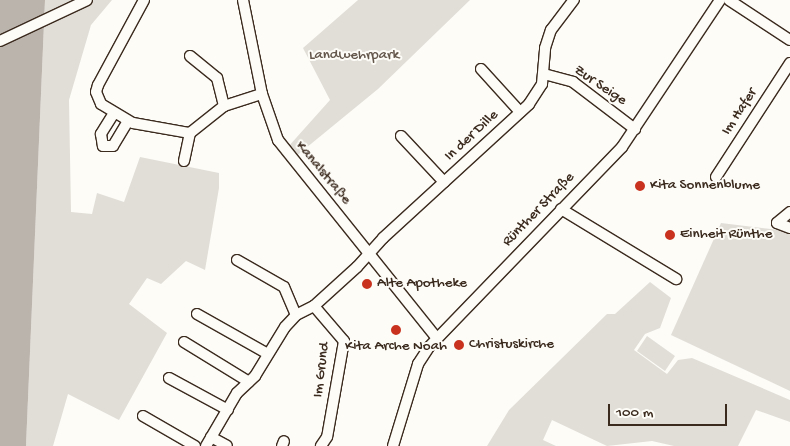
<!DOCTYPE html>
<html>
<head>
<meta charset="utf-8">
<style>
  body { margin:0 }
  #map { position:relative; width:790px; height:446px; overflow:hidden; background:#fdfcf7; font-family:"Gochi Hand",sans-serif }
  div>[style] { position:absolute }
  .green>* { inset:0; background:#e1ded7 }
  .water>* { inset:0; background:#bbb4ad }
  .roads { filter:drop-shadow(1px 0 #3b2a1e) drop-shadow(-1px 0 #3b2a1e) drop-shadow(0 1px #3b2a1e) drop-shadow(0 -1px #3b2a1e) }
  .minor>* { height:10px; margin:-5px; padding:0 5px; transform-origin:5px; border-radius:5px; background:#fdfcf7 }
  .dots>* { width:14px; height:14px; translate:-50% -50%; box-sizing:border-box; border:2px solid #fdfcf7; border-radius:50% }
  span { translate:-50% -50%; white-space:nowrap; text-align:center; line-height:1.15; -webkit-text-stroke:4px #fdfcf7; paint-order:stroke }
  .park-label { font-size:15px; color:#64574c }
  .street-label { font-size:15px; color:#3b2a1e }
  .poi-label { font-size:15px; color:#3b2a1e }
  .left { translate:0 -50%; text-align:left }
  .scale { position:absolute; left:608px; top:404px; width:119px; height:22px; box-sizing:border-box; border:2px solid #3b2a1e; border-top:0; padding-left:6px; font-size:15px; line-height:18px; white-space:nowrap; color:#3b2a1e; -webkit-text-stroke:4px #fdfcf7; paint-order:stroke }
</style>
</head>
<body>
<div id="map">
  <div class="green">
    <i style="clip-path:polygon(45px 0,112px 0,91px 25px,69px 100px,71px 212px,92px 214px,97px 193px,124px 202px,140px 157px,219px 173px,219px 188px,205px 270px,186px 261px,161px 284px,147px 278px,129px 304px,167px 333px,119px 420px,68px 394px,53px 446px,26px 446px)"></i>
    <i style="clip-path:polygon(358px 0,470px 0,378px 89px,295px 157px,288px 147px,330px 100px,303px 48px)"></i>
    <i style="clip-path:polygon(721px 223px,779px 230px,790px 234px,790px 391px,671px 335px)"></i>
    <i style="clip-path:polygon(650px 282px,671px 298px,660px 328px,645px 334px,634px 350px,667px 374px,678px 360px,692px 358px,790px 400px,790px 422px,756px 410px,738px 446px,674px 446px,652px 441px,607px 446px,552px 420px,543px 440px,556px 446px,487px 446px,509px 410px,607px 314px,615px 314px)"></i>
    <i style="clip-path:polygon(647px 336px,675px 356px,665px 371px,637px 351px)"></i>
  </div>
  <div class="water">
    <i style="clip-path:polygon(0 0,45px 0,26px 446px,0 446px)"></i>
  </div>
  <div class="roads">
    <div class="minor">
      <i style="left:144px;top:0;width:97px;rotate:118.4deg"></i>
      <i style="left:98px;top:85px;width:7px;rotate:106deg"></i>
      <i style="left:96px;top:92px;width:13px;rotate:67deg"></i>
      <i style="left:101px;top:104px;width:37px;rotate:31deg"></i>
      <i style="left:133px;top:123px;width:58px;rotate:10deg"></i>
      <i style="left:190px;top:133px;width:43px;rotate:-38.5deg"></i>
      <i style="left:224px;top:106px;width:40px;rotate:-18deg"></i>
      <i style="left:243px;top:0;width:96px;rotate:78.6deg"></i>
      <i style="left:262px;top:94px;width:49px;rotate:70.8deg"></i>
      <i style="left:278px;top:140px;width:253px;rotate:51.3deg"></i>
      <i style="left:729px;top:0;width:73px;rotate:33.3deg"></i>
      <i style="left:0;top:41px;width:96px;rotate:-25.2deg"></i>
      <i style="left:190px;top:56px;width:35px;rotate:39deg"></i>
      <i style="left:217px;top:78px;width:29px;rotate:76deg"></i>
      <i style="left:481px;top:69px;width:58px;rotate:47.8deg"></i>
      <i style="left:544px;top:74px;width:30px;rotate:15deg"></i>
      <i style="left:573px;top:82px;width:78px;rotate:37.2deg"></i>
      <i style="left:114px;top:113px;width:25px;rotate:122deg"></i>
      <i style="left:101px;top:134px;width:12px;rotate:81deg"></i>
      <i style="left:103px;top:146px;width:10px"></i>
      <i style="left:113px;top:146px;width:29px;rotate:-59deg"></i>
      <i style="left:401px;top:136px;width:63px;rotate:46.9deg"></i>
      <i style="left:184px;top:161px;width:29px;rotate:-78deg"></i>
      <i style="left:716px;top:177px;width:136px;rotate:-57deg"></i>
      <i style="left:561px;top:209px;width:135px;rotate:31.3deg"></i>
      <i style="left:790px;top:212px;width:17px;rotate:140deg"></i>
      <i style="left:777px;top:223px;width:14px;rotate:21deg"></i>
      <i style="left:237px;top:260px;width:54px;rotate:29.9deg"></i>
      <i style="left:284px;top:287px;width:30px;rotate:67deg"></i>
      <i style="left:314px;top:306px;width:46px;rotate:49.4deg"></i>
      <i style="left:344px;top:341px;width:97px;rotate:100deg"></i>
      <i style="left:327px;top:437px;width:11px;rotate:124deg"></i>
      <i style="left:197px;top:314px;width:81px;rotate:29.4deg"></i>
      <i style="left:184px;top:342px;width:76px;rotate:31.6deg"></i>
      <i style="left:169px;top:378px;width:67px;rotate:28.5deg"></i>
      <i style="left:143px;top:416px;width:60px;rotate:30deg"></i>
      <i style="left:211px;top:437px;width:18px;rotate:29deg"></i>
      <i style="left:206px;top:446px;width:61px;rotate:-59.7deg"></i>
      <i style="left:237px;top:393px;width:25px;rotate:-43deg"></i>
      <i style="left:255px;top:376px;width:57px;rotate:-58.5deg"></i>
      <i style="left:285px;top:327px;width:16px;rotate:-47deg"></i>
      <i style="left:296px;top:315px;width:20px;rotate:-27deg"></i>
      <i style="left:314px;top:306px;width:58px;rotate:-42.2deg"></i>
      <i style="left:357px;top:267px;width:39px;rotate:-48deg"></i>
      <i style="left:383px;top:238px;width:198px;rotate:-42.5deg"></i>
      <i style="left:529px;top:104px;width:24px;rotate:-57deg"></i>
      <i style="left:542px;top:84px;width:36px;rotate:-85deg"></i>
      <i style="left:545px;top:48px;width:19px;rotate:-72deg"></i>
      <i style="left:551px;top:30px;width:38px;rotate:-53deg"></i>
      <i style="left:282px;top:446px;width:5px;rotate:-68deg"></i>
      <i style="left:393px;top:446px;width:86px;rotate:-73deg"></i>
      <i style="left:418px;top:364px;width:20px;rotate:-57deg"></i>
      <i style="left:429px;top:347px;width:278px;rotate:-46deg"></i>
      <i style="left:622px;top:147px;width:177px;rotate:-56.3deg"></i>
    </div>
  </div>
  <div class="dots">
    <i style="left:640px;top:186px;background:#c8321e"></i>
    <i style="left:670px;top:235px;background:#c8321e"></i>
    <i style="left:367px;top:284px;background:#c8321e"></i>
    <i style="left:396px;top:330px;background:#c8321e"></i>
    <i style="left:459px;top:345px;background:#c8321e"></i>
  </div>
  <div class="park-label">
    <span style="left:354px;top:56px">Landwehrpark</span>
  </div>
  <div class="street-label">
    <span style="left:600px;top:86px;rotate:34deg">Zur Seige</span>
    <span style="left:740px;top:112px;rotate:-57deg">Im Hafer</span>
    <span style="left:472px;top:136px;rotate:-43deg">In der Dille</span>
    <span style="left:323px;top:173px;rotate:50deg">Kanalstraße</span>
    <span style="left:539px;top:210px;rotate:-46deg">Rünther Straße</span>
    <span style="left:322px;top:370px;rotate:-83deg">Im Grund</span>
  </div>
  <div class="poi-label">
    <span class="left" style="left:650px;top:186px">Kita Sonnenblume</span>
    <span class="left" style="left:680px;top:235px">Einheit Rünthe</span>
    <span class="left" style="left:377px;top:284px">Alte Apotheke</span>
    <span class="left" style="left:469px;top:345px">Christuskirche</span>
    <span style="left:396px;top:347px">Kita Arche Noah</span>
  </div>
  <div class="scale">100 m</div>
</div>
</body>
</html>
